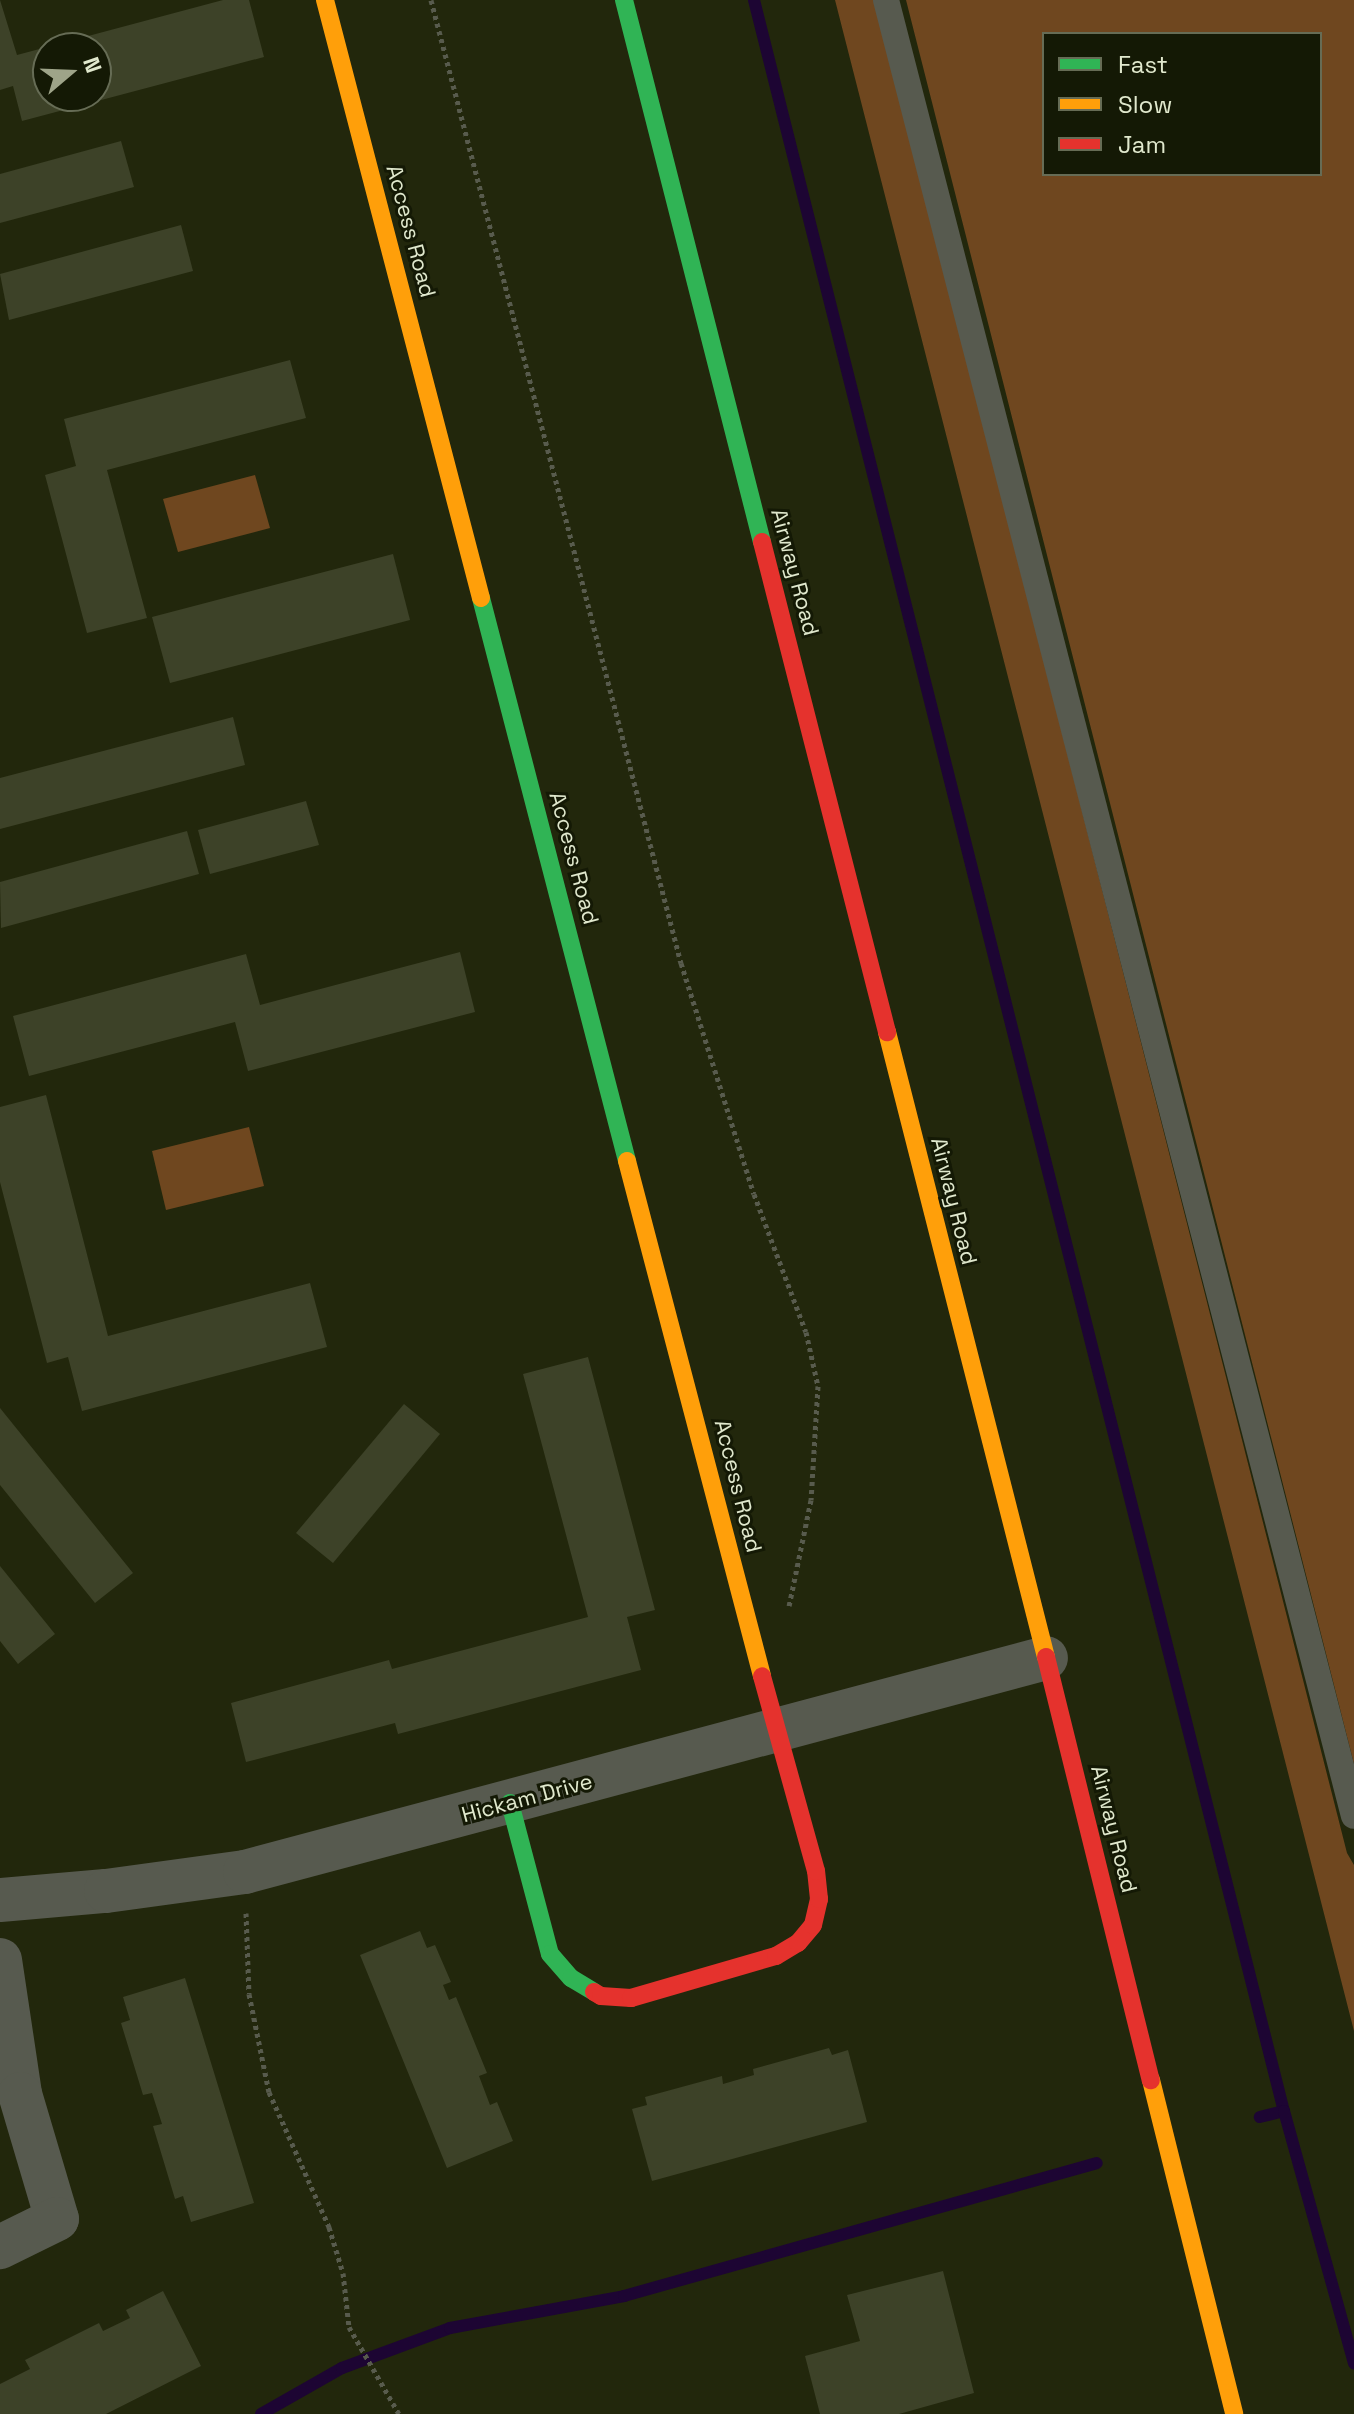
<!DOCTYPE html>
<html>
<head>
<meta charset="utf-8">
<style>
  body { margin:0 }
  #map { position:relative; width:1354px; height:2414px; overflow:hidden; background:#22270c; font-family:"Space Grotesk",sans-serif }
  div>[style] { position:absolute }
  .green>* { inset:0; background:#6f471f }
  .stream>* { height:12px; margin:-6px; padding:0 6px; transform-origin:6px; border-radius:6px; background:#1d0533 }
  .building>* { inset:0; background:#3d4228 }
  .path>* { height:5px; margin-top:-2.5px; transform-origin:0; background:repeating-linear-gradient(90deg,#585b4d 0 4px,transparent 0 8px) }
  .lane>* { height:26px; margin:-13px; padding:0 13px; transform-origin:13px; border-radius:13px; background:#575a4f }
  .street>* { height:44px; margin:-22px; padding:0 22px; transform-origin:22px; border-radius:22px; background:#575a4f }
  .fast>* { height:18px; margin:-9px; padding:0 9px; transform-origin:9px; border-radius:9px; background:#30b455 }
  .slow>* { height:18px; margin:-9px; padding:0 9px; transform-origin:9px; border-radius:9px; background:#ff9f0a }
  .jam>* { height:18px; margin:-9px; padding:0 9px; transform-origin:9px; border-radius:9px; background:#e5322d }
  span { translate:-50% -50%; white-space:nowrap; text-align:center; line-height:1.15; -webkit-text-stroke:6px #141905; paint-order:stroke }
  .street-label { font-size:22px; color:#e0e8cd }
  .legend { position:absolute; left:1042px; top:32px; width:280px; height:144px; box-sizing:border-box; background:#141905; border:2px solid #666c55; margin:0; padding:10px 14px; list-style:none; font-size:24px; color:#e0e8cd }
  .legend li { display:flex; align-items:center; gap:16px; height:40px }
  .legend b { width:40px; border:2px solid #666c55 }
  .north { position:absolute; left:32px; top:32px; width:80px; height:80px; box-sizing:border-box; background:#141905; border:2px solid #666c55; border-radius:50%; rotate:71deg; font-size:22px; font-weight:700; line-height:32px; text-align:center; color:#e0e8cd }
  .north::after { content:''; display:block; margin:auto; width:28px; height:36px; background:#9ea489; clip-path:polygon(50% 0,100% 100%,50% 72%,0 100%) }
</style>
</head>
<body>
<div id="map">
  <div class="green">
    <i style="clip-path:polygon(835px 0,876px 0,1347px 1853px,1354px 1865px,1354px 2031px)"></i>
    <i style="clip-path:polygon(evenodd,906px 0,1354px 0,1354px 1764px,906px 0,1320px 34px,1320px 174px,1044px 174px,1044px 34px,1320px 34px)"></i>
    <i style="clip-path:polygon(255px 475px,270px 528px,178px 552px,163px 499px)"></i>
    <i style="clip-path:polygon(249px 1127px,264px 1186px,166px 1210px,152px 1151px)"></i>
  </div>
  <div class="stream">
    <i style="left:754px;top:0;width:2177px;rotate:75.91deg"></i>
    <i style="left:1284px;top:2111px;width:25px;rotate:166deg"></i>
    <i style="left:1284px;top:2111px;width:262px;rotate:74.5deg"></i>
    <i style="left:261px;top:2414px;width:93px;rotate:-29.6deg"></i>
    <i style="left:342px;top:2368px;width:115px;rotate:-20.3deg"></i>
    <i style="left:450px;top:2328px;width:177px;rotate:-10.4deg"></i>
    <i style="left:624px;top:2296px;width:491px;rotate:-15.7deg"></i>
  </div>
  <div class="building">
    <i style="clip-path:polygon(evenodd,0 0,17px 55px,223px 0,249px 0,264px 57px,22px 121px,13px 86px,0 90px,0 0,48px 48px,96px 48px,96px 96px,48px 96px,48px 48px)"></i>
    <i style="clip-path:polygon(121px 141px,134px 187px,0 223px,0 174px)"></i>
    <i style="clip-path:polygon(181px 225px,193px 271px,9px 320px,0 274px)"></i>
    <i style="clip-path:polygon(290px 360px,306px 418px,107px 470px,147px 618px,87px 633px,45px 475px,76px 466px,64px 419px)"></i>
    <i style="clip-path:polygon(393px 554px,410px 620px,170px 683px,152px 617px)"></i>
    <i style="clip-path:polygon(233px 717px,245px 765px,0 829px,0 778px)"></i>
    <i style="clip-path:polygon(306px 801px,319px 845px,210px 874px,198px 830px)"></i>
    <i style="clip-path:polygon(187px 831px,199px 874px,1px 928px,0 882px)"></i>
    <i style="clip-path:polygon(460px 952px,475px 1012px,248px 1071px,235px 1022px,29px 1076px,13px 1016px,246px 954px,260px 1005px)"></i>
    <i style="clip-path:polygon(46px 1095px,108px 1336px,310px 1283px,327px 1347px,82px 1411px,68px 1357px,47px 1363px,0 1182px,0 1107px)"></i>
    <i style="clip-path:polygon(588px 1357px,655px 1610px,627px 1617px,641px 1670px,398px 1734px,395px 1723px,246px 1762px,231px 1703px,389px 1660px,392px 1669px,588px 1617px,523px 1374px)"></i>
    <i style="clip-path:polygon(404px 1404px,440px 1434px,333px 1563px,296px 1533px)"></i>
    <i style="clip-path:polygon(0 1408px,133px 1573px,95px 1603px,0 1485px)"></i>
    <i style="clip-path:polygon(0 1566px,55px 1634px,18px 1664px,0 1641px)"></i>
    <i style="clip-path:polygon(420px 1931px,427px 1948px,435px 1945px,451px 1982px,443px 1985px,449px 2000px,456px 1997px,487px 2073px,479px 2076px,490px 2105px,497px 2102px,513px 2141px,447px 2168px,360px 1955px)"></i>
    <i style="clip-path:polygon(185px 1978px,254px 2203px,191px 2222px,183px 2196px,175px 2199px,153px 2126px,162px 2124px,152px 2093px,143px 2095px,121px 2023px,130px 2020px,123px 1997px)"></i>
    <i style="clip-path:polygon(829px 2048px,832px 2055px,848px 2050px,867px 2122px,652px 2181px,632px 2109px,647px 2105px,645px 2097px,722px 2076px,723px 2084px,754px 2075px,753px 2069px)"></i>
    <i style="clip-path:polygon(943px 2271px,974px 2393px,899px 2414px,820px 2414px,805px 2356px,860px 2341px,847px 2295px)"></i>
    <i style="clip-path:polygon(163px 2291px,201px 2366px,106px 2414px,0 2414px,0 2384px,30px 2369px,25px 2360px,99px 2323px,103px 2331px,130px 2318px,126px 2310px)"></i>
  </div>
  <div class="path">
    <i style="left:431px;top:0;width:995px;rotate:75.45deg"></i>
    <i style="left:681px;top:963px;width:242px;rotate:72.5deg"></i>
    <i style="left:754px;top:1194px;width:147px;rotate:69.4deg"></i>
    <i style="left:806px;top:1332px;width:55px;rotate:77.5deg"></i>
    <i style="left:818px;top:1386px;width:114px;rotate:93.5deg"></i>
    <i style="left:811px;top:1500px;width:108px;rotate:101.7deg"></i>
    <i style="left:246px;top:1913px;width:81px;rotate:87.9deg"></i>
    <i style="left:249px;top:1994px;width:100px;rotate:78.5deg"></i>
    <i style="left:269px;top:2092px;width:148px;rotate:66deg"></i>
    <i style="left:329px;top:2227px;width:48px;rotate:73.1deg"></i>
    <i style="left:343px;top:2273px;width:54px;rotate:83.7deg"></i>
    <i style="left:349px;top:2327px;width:100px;rotate:60.1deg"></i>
  </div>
  <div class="lane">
    <i style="left:886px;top:0;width:1875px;rotate:75.55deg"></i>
  </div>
  <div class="street">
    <i style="left:0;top:1900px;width:106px;rotate:-4.9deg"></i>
    <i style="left:106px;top:1891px;width:140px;rotate:-7.8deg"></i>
    <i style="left:245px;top:1872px;width:829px;rotate:-14.96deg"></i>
    <i style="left:0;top:1960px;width:135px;rotate:81.5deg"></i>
    <i style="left:20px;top:2094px;width:130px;rotate:73.5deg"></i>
    <i style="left:57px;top:2219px;width:64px;rotate:153.8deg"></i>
  </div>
  <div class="fast">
    <i style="left:624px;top:0;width:559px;rotate:75.72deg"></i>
    <i style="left:481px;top:598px;width:582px;rotate:75.46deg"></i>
    <i style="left:510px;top:1803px;width:156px;rotate:75.2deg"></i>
    <i style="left:550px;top:1954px;width:32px;rotate:49deg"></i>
    <i style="left:571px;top:1978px;width:27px;rotate:31deg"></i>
  </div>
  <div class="slow">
    <i style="left:325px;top:0;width:618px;rotate:75.38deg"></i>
    <i style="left:887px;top:1032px;width:645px;rotate:75.73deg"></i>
    <i style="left:627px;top:1161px;width:532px;rotate:75.31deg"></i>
    <i style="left:1151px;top:2080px;width:344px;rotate:76deg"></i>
  </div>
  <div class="jam">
    <i style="left:762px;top:542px;width:506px;rotate:75.69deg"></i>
    <i style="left:1046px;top:1657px;width:436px;rotate:76.1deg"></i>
    <i style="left:594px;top:1992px;width:8px;rotate:30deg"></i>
    <i style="left:601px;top:1996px;width:30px;rotate:4deg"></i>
    <i style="left:631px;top:1998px;width:151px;rotate:-16.2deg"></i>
    <i style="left:776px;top:1956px;width:26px;rotate:-31deg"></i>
    <i style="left:798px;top:1943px;width:23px;rotate:-50deg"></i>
    <i style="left:813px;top:1925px;width:27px;rotate:-77deg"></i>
    <i style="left:819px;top:1899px;width:28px;rotate:-96deg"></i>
    <i style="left:816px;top:1871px;width:202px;rotate:-105.5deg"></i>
  </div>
  <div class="street-label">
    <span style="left:411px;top:231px;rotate:75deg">Access Road</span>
    <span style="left:795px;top:572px;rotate:75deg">Airway Road</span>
    <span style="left:574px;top:858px;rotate:75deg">Access Road</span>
    <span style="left:954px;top:1201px;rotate:76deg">Airway Road</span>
    <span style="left:738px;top:1486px;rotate:76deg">Access Road</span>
    <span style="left:527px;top:1798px;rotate:-15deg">Hickam Drive</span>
    <span style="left:1114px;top:1829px;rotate:76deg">Airway Road</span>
  </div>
  <ul class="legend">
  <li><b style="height:10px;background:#30b455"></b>Fast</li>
  <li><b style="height:10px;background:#ff9f0a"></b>Slow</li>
  <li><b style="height:10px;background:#e5322d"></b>Jam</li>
  </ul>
  <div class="north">N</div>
</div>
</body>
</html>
